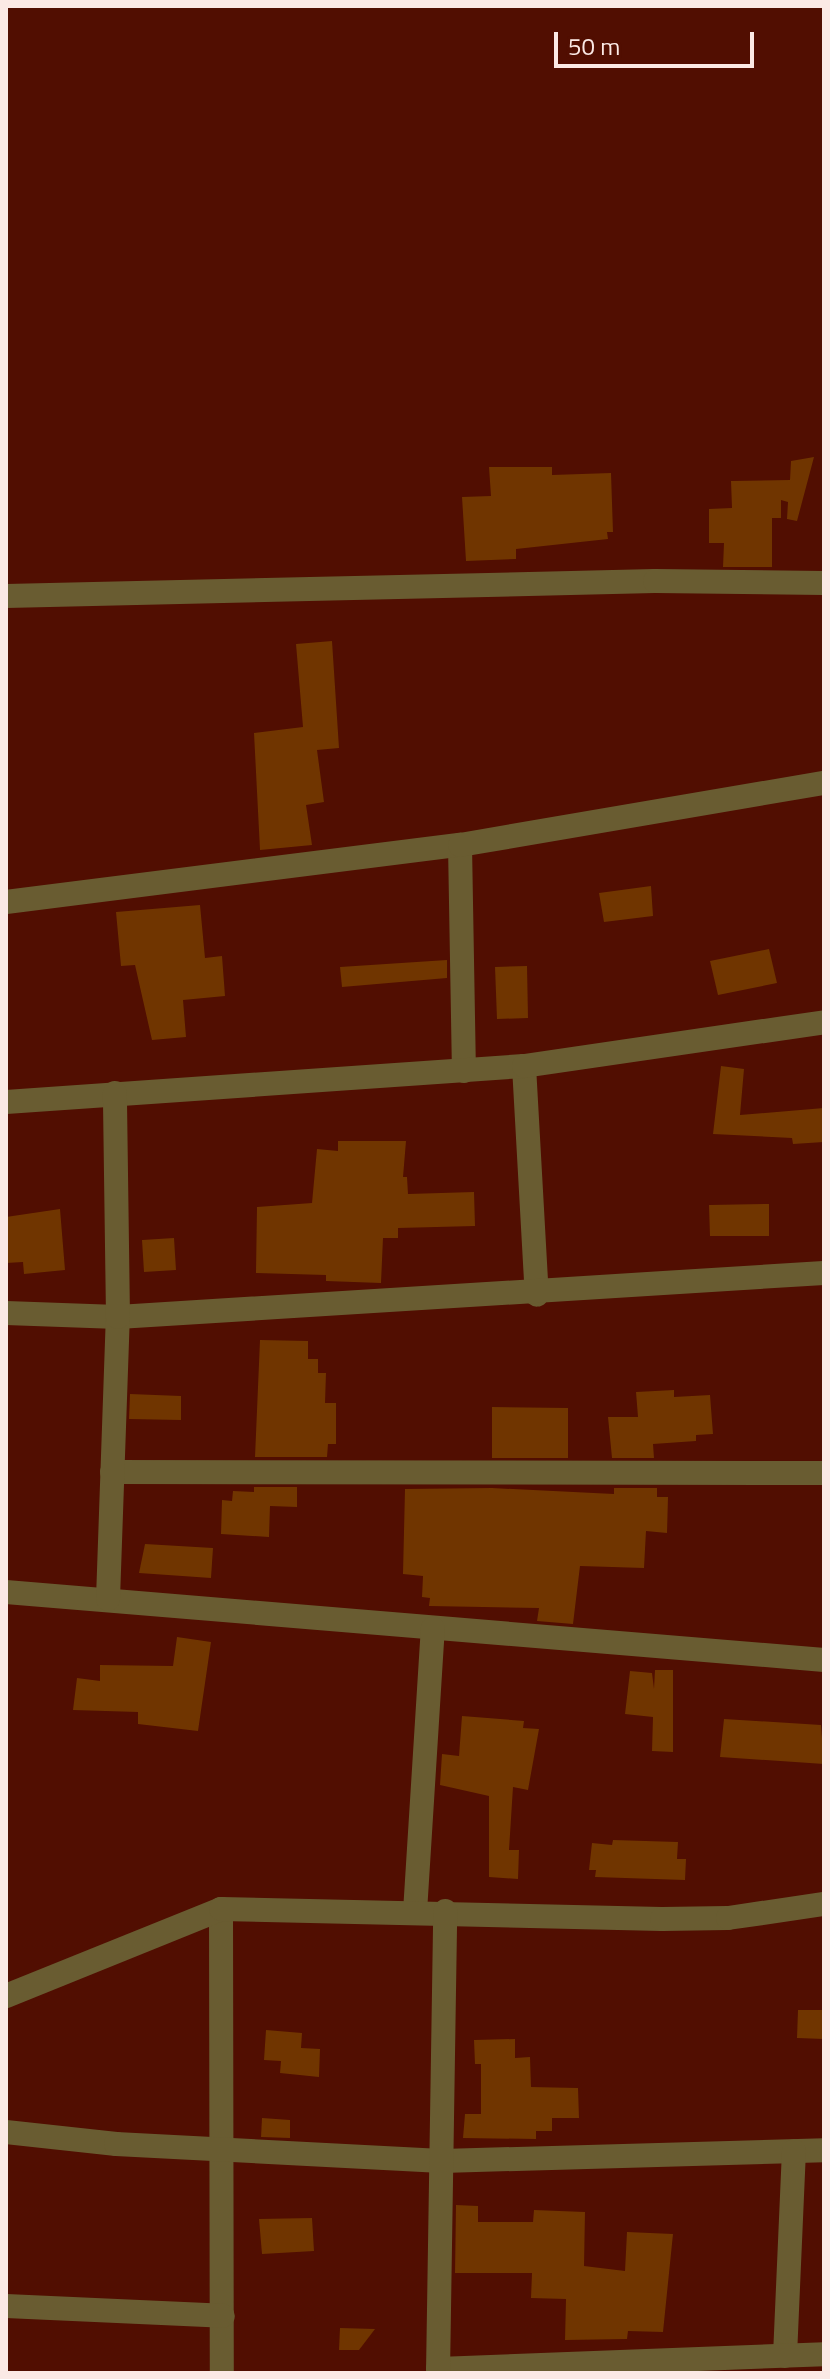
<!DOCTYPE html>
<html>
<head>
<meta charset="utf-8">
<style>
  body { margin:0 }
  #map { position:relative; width:830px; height:2379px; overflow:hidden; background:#510e01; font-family:"Titillium Web",sans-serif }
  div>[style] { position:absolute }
  .building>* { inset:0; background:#703500 }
  .minor>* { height:24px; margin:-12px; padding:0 12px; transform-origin:12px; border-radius:12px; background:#695c31 }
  span { translate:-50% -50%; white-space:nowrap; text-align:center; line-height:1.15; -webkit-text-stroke:8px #510e01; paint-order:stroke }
  .frame { position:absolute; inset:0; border:8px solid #fbe9e5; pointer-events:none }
  .scale { position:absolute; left:554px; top:32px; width:200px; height:36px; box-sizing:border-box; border:4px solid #fbe9e5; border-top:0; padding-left:10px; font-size:24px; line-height:28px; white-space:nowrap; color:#fbe9e5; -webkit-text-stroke:6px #510e01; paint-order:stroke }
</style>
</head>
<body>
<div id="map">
  <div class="building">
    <i style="clip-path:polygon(814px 457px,797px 521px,787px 519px,788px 502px,781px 500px,781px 518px,772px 518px,772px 567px,723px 567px,724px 543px,709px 543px,709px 509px,732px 508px,731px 481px,790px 480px,791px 461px)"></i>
    <i style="clip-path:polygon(489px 467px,552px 467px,552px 475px,611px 473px,613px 532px,607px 532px,608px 539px,516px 549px,516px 559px,466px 561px,462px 497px,491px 496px)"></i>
    <i style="clip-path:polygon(332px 641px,339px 748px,317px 750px,324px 802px,306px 805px,312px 845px,260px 850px,254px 733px,303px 727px,296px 644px)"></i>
    <i style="clip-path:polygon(651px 886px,653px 916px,604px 922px,599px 893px)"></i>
    <i style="clip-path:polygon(200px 905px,205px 958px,222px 956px,225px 996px,183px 1000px,186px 1037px,152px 1040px,135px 965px,121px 966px,116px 912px)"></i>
    <i style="clip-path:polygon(769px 949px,777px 983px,718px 995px,710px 961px)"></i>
    <i style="clip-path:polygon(447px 960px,447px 978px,342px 987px,340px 967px)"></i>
    <i style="clip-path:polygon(527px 966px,528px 1018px,497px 1019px,495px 967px)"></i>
    <i style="clip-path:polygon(721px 1066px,744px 1069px,740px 1115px,824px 1108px,824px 1142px,793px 1144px,792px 1138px,713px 1134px)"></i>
    <i style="clip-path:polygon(338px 1141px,406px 1141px,403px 1177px,407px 1177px,408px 1194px,474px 1192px,475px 1226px,398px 1228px,398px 1238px,383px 1238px,381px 1283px,326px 1281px,326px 1275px,256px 1273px,257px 1207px,312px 1203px,317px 1149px,338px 1151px)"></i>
    <i style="clip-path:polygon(769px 1204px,769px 1236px,710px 1236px,709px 1205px)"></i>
    <i style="clip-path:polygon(60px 1209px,65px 1270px,24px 1274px,23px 1262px,6px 1263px,6px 1217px)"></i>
    <i style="clip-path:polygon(174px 1238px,176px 1270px,144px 1272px,142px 1240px)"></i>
    <i style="clip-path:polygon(260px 1340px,308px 1341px,308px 1359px,318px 1359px,318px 1373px,326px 1373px,325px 1403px,336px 1403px,336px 1444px,328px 1444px,327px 1457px,255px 1457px)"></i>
    <i style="clip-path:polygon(674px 1390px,674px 1397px,710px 1395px,713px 1434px,696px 1435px,696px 1441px,653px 1444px,654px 1458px,612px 1458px,608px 1417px,638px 1417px,636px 1392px)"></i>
    <i style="clip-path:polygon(130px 1394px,181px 1396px,181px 1420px,129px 1419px)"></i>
    <i style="clip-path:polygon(492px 1407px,568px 1408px,568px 1458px,492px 1458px)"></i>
    <i style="clip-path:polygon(254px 1487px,297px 1487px,297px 1507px,270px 1506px,269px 1537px,221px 1534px,222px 1500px,232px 1501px,233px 1491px,254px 1492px)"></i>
    <i style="clip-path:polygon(492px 1488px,614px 1494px,614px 1488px,657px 1488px,657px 1497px,668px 1497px,667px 1533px,646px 1531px,644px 1568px,580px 1566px,573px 1624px,537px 1621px,539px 1608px,429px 1606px,430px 1598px,422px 1597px,423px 1576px,403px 1574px,405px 1489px)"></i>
    <i style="clip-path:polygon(145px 1544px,213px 1548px,211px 1578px,139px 1573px)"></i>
    <i style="clip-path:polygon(177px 1637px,211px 1642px,198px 1731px,138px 1724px,138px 1712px,73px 1710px,77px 1678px,100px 1681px,100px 1665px,173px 1666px)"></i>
    <i style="clip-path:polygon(655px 1670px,673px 1670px,673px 1752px,652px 1751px,653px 1717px,625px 1714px,630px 1671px,652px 1673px,654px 1689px)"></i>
    <i style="clip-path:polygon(462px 1716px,524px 1721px,523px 1728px,539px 1729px,528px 1790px,513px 1787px,509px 1850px,519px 1850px,518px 1879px,489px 1877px,489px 1796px,440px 1785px,442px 1754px,459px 1756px)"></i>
    <i style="clip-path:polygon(724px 1719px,821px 1725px,824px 1764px,720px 1757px)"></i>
    <i style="clip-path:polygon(613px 1840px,678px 1842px,677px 1859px,686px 1859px,685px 1880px,595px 1877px,596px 1870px,589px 1870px,592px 1843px,612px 1845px)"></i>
    <i style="clip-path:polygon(798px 2010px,824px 2010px,824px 2039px,797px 2038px)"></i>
    <i style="clip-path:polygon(266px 2030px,302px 2033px,301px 2048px,320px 2049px,319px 2077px,280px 2073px,281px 2061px,264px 2060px)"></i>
    <i style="clip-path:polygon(515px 2039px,515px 2058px,530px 2057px,531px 2087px,578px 2088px,579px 2118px,552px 2118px,552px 2131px,536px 2131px,536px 2139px,463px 2138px,465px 2114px,481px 2114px,481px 2064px,475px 2064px,474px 2040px)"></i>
    <i style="clip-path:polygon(262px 2118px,290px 2120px,290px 2138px,261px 2137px)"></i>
    <i style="clip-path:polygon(456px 2205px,478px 2206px,478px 2222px,533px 2222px,534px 2210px,585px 2212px,584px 2266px,625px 2271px,627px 2232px,673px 2234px,663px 2332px,628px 2331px,627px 2339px,565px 2340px,566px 2299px,531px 2298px,532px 2273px,455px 2273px)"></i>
    <i style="clip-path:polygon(312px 2218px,314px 2251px,262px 2254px,259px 2219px)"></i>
    <i style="clip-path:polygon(340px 2328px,375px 2329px,359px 2350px,339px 2350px)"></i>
  </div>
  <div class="minor">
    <i style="left:6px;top:596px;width:649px;rotate:-1.32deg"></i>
    <i style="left:655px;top:581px;width:169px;rotate:0.7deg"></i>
    <i style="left:460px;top:845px;width:226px;rotate:89deg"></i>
    <i style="left:6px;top:902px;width:458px;rotate:-7.2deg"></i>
    <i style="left:460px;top:845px;width:369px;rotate:-9.7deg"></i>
    <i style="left:524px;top:1066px;width:229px;rotate:86.8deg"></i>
    <i style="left:6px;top:1102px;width:519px;rotate:-3.98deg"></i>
    <i style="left:524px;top:1066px;width:303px;rotate:-8.3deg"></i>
    <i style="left:6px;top:1313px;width:112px;rotate:2deg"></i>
    <i style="left:118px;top:1317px;width:707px;rotate:-3.57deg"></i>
    <i style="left:112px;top:1472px;width:712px;rotate:0.08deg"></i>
    <i style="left:6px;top:1592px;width:821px;rotate:4.75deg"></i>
    <i style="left:108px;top:1599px;width:282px;rotate:-88deg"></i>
    <i style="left:118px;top:1317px;width:224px;rotate:-90.8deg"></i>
    <i style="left:221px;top:1909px;width:464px;rotate:89.9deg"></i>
    <i style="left:415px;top:1912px;width:284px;rotate:-86.4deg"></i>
    <i style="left:6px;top:1996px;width:232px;rotate:-22deg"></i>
    <i style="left:221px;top:1909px;width:441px;rotate:1.3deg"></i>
    <i style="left:662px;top:1919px;width:66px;rotate:-0.9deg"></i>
    <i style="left:728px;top:1918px;width:97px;rotate:-8.3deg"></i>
    <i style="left:6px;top:2132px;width:111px;rotate:6.2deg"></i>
    <i style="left:116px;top:2144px;width:326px;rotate:3deg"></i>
    <i style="left:442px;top:2161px;width:382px;rotate:-1.6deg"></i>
    <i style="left:6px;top:2306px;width:217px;rotate:2.6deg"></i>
    <i style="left:785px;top:2356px;width:205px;rotate:-87.5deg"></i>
    <i style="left:438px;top:2369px;width:386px;rotate:-2.2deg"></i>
    <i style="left:438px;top:2373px;width:462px;rotate:-89.1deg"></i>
  </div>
  <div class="frame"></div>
  <div class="scale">50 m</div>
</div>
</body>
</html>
